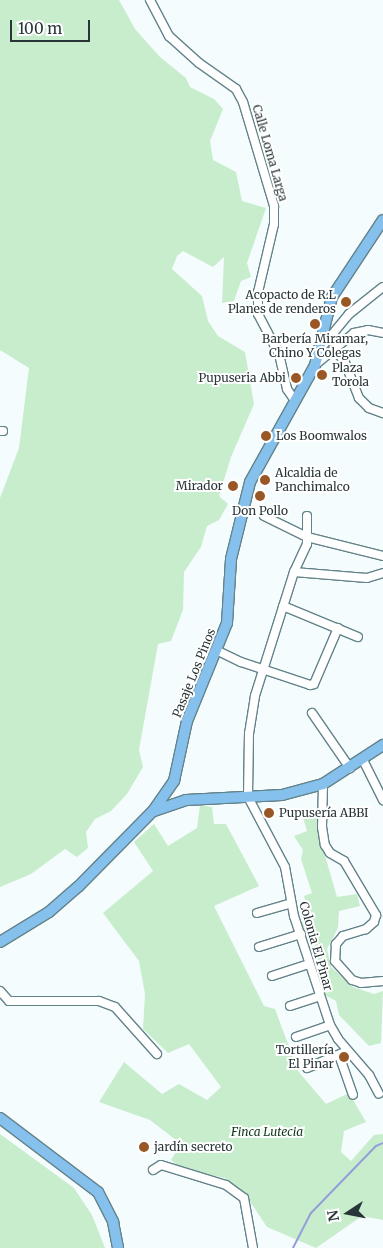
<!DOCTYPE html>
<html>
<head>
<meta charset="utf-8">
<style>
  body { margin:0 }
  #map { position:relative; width:383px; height:1248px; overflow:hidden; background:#f5fcfd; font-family:Merriweather,serif }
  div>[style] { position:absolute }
  .green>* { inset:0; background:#c7edcd }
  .stream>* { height:2px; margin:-1px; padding:0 1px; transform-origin:1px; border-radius:1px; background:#949ed8 }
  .roads { filter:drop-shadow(1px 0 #63838a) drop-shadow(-1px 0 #63838a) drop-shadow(0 1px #63838a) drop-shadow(0 -1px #63838a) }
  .minor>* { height:8px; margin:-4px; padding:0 4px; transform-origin:4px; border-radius:4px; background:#fff }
  .major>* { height:10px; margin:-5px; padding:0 5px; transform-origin:5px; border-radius:5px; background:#86c1ed }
  .dots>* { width:14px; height:14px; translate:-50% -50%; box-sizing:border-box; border:2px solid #fff; border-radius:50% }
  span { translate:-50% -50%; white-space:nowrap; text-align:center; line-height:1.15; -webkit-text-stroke:4px #fff; paint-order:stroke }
  .street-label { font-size:12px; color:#293639 }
  .poi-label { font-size:12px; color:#293639 }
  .right { translate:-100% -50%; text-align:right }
  .left { translate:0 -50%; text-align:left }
  .park-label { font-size:12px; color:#0f381a; font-style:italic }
  .north { position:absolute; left:323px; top:1188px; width:50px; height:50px; -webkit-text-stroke:4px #fff; paint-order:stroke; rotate:259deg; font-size:14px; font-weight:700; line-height:20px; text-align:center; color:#293639 }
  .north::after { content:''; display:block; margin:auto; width:18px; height:22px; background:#293639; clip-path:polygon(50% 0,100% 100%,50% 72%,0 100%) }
  .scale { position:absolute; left:10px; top:20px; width:80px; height:22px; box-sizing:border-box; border:2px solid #293639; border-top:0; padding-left:6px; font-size:15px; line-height:18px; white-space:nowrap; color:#293639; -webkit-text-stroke:4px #fff; paint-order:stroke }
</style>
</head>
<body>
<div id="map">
  <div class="green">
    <i style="clip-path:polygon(0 0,119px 0,135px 29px,160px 57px,186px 78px,190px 87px,214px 99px,223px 109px,210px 141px,213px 160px,236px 172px,242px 201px,266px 208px,247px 263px,251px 277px,241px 281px,234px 301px,222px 303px,224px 257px,213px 267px,183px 251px,177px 256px,172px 269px,202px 296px,208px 321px,218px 336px,245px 352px,254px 404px,231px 457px,219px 496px,228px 504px,219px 520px,207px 526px,201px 547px,184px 572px,183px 610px,171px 641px,158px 644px,139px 750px,143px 767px,127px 794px,111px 811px,95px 819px,86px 832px,88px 848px,77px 857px,65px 849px,31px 874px,0 887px,0 498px,19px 448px,29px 368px,0 350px)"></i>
    <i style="clip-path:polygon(200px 805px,212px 807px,214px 824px,226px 824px,259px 886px,214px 906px,264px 1006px,275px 1009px,298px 1071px,326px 1104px,349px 1093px,366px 1122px,344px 1131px,341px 1152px,351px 1161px,374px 1135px,383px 1134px,383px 1220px,362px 1216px,316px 1248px,267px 1227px,245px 1194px,225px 1178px,182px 1169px,171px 1160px,181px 1144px,150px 1120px,99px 1102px,124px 1062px,162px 1094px,179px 1084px,207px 1100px,221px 1087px,189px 1044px,168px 1053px,143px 1029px,145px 994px,139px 961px,103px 913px,153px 871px,134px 842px,154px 824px,168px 846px,197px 828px)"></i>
    <i style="clip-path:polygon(318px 810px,317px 828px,337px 897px,357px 894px,360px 906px,339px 911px,338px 928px,327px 949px,331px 967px,353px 987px,374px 994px,383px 991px,381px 1043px,369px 1046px,339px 1015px,336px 1001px,323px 994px,300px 924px,309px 918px,304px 896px,312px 893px,301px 859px,303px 850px,294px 836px,307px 831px,302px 814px)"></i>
    <i style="clip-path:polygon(0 1134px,74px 1188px,92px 1215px,105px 1248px,0 1248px)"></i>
  </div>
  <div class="stream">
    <i style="left:293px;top:1248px;width:39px;rotate:-63deg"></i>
    <i style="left:311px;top:1213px;width:93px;rotate:-45.9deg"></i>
    <i style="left:376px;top:1146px;width:8px;rotate:-23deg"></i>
  </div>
  <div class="roads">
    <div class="minor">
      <i style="left:150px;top:0;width:41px;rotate:62.2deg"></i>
      <i style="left:169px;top:36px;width:40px;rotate:42deg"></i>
      <i style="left:199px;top:63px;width:45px;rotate:35.1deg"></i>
      <i style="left:236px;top:89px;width:15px;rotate:62deg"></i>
      <i style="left:243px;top:102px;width:109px;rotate:73.4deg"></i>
      <i style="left:274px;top:206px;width:18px;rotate:90deg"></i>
      <i style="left:274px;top:224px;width:70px;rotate:103.2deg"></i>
      <i style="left:258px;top:292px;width:22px;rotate:90deg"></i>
      <i style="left:258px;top:314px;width:45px;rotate:62.3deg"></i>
      <i style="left:279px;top:354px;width:36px;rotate:77deg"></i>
      <i style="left:287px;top:389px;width:14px;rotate:56deg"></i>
      <i style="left:321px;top:348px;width:44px;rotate:-50.5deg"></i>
      <i style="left:349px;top:314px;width:43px;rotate:-38.5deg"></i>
      <i style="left:335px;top:351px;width:13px;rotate:45deg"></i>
      <i style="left:344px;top:360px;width:41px;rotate:68.5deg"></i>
      <i style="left:359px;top:398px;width:14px;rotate:45deg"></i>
      <i style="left:369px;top:408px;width:15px;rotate:20deg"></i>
      <i style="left:315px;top:365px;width:50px;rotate:-39.4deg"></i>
      <i style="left:354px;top:333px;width:14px;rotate:-12deg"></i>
      <i style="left:368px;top:330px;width:15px;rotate:11deg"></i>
      <i style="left:0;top:431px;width:3px"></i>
      <i style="left:264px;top:516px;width:48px;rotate:26deg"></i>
      <i style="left:307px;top:537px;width:78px;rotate:14deg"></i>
      <i style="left:307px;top:516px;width:28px;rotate:90deg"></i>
      <i style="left:307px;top:544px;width:31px;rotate:115deg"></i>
      <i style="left:294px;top:572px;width:130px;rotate:107.5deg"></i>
      <i style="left:255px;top:696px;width:37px;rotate:99deg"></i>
      <i style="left:249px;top:733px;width:64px;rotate:90.9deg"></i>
      <i style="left:248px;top:797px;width:79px;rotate:62.1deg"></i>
      <i style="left:285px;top:867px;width:50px;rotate:79.6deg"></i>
      <i style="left:294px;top:916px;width:115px;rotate:71.7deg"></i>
      <i style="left:330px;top:1025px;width:16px;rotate:60deg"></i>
      <i style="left:338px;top:1039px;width:48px;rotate:49.3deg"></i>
      <i style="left:369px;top:1075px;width:21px;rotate:62deg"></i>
      <i style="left:294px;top:572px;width:73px;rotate:4.7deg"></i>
      <i style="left:367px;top:578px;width:17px;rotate:-17deg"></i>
      <i style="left:283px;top:606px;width:81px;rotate:22.5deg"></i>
      <i style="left:218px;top:651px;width:25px;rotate:26deg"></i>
      <i style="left:241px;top:662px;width:73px;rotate:18.4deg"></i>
      <i style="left:310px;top:685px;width:4px;rotate:-14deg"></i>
      <i style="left:314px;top:684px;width:61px;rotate:-66.8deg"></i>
      <i style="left:312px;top:713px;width:67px;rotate:55.4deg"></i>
      <i style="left:363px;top:760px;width:45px;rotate:63.4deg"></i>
      <i style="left:323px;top:784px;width:43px;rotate:91.3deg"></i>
      <i style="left:322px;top:827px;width:18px;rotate:81deg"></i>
      <i style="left:325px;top:845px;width:9px;rotate:58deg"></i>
      <i style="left:330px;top:853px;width:16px;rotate:30deg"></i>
      <i style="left:344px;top:861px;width:63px;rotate:59.3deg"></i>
      <i style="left:376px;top:915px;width:7px;rotate:106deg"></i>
      <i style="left:374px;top:922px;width:11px;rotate:139deg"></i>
      <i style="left:366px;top:929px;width:24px;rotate:163deg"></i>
      <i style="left:343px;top:936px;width:11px;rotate:131deg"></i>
      <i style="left:336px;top:944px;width:17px;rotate:93deg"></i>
      <i style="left:335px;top:961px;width:25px;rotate:48deg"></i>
      <i style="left:352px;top:980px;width:9px;rotate:18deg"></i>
      <i style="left:361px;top:983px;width:22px;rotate:-5deg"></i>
      <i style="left:257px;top:913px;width:35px;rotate:-16deg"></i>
      <i style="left:259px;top:947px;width:44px;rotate:-17.2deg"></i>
      <i style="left:272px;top:976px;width:38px;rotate:-18deg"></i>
      <i style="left:0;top:991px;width:13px;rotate:48deg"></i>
      <i style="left:9px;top:1001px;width:90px"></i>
      <i style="left:99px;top:1001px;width:17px;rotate:21deg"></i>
      <i style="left:115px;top:1007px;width:63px;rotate:48.2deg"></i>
      <i style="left:290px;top:1006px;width:29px;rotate:-18deg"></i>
      <i style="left:296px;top:1037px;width:36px;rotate:-19deg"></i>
      <i style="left:339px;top:1055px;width:42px;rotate:70.7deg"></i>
      <i style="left:307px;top:1068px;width:43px;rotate:-23deg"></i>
      <i style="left:153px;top:1170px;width:9px;rotate:-32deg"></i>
      <i style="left:161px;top:1165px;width:68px;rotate:17.1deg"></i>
      <i style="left:226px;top:1185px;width:22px;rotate:36deg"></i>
      <i style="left:244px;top:1198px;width:51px;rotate:79.8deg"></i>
    </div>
    <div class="major">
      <i style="left:154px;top:811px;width:34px;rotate:-19deg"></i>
      <i style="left:186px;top:800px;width:96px;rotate:-3deg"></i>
      <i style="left:282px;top:795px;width:42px;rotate:-15deg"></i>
      <i style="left:323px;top:784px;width:72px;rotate:-33deg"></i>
      <i style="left:0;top:942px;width:57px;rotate:-31.5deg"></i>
      <i style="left:49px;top:912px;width:38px;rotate:-41deg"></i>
      <i style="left:78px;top:887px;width:107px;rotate:-45.4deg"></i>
      <i style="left:153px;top:811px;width:37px;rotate:-55deg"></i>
      <i style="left:174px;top:781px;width:61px;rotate:-77.8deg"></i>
      <i style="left:187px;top:721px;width:106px;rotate:-67.8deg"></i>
      <i style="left:227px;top:623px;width:64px;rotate:-86.4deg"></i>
      <i style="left:231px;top:559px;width:79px;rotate:-76.1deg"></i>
      <i style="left:250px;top:482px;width:134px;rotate:-60.9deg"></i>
      <i style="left:315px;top:365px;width:70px;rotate:-76deg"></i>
      <i style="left:332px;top:297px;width:92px;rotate:-56.5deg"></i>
      <i style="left:0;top:1118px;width:123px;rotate:37.1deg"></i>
      <i style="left:98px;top:1192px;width:34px;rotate:63deg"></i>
      <i style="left:113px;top:1222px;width:26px;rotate:79deg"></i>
    </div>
  </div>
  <div class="dots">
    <i style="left:346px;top:302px;background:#9a5726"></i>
    <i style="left:315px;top:324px;background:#9a5726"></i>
    <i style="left:322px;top:375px;background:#9a5726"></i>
    <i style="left:296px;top:378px;background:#9a5726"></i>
    <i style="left:266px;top:436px;background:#9a5726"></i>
    <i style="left:265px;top:480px;background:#9a5726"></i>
    <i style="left:233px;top:486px;background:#9a5726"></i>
    <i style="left:260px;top:496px;background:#9a5726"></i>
    <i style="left:269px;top:813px;background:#9a5726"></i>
    <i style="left:344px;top:1057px;background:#9a5726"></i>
    <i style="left:144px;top:1147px;background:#9a5726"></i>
  </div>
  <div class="street-label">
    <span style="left:270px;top:153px;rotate:74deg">Calle Loma Larga</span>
    <span style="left:194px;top:673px;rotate:-68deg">Pasaje Los Pinos</span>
    <span style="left:316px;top:946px;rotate:74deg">Colonia El Pinar</span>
  </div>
  <div class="poi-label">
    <span class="right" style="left:336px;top:302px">Acopacto de R.L<br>Planes de renderos</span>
    <span style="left:315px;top:346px">Barbería Miramar,<br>Chino Y Colegas</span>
    <span class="left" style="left:332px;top:375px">Plaza<br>Torola</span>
    <span class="right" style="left:286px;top:378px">Pupuseria Abbi</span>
    <span class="left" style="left:276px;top:436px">Los Boomwalos</span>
    <span class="left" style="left:275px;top:480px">Alcaldia de<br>Panchimalco</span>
    <span class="right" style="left:223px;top:486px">Mirador</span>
    <span style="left:260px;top:511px">Don Pollo</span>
    <span class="left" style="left:279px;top:813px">Pupusería ABBI</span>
    <span class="right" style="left:334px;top:1057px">Tortillería<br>El Pinar</span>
    <span class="left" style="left:154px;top:1147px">jardín secreto</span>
  </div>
  <div class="park-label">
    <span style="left:267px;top:1132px">Finca Lutecia</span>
  </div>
  <div class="north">N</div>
  <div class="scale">100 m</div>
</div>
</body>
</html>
